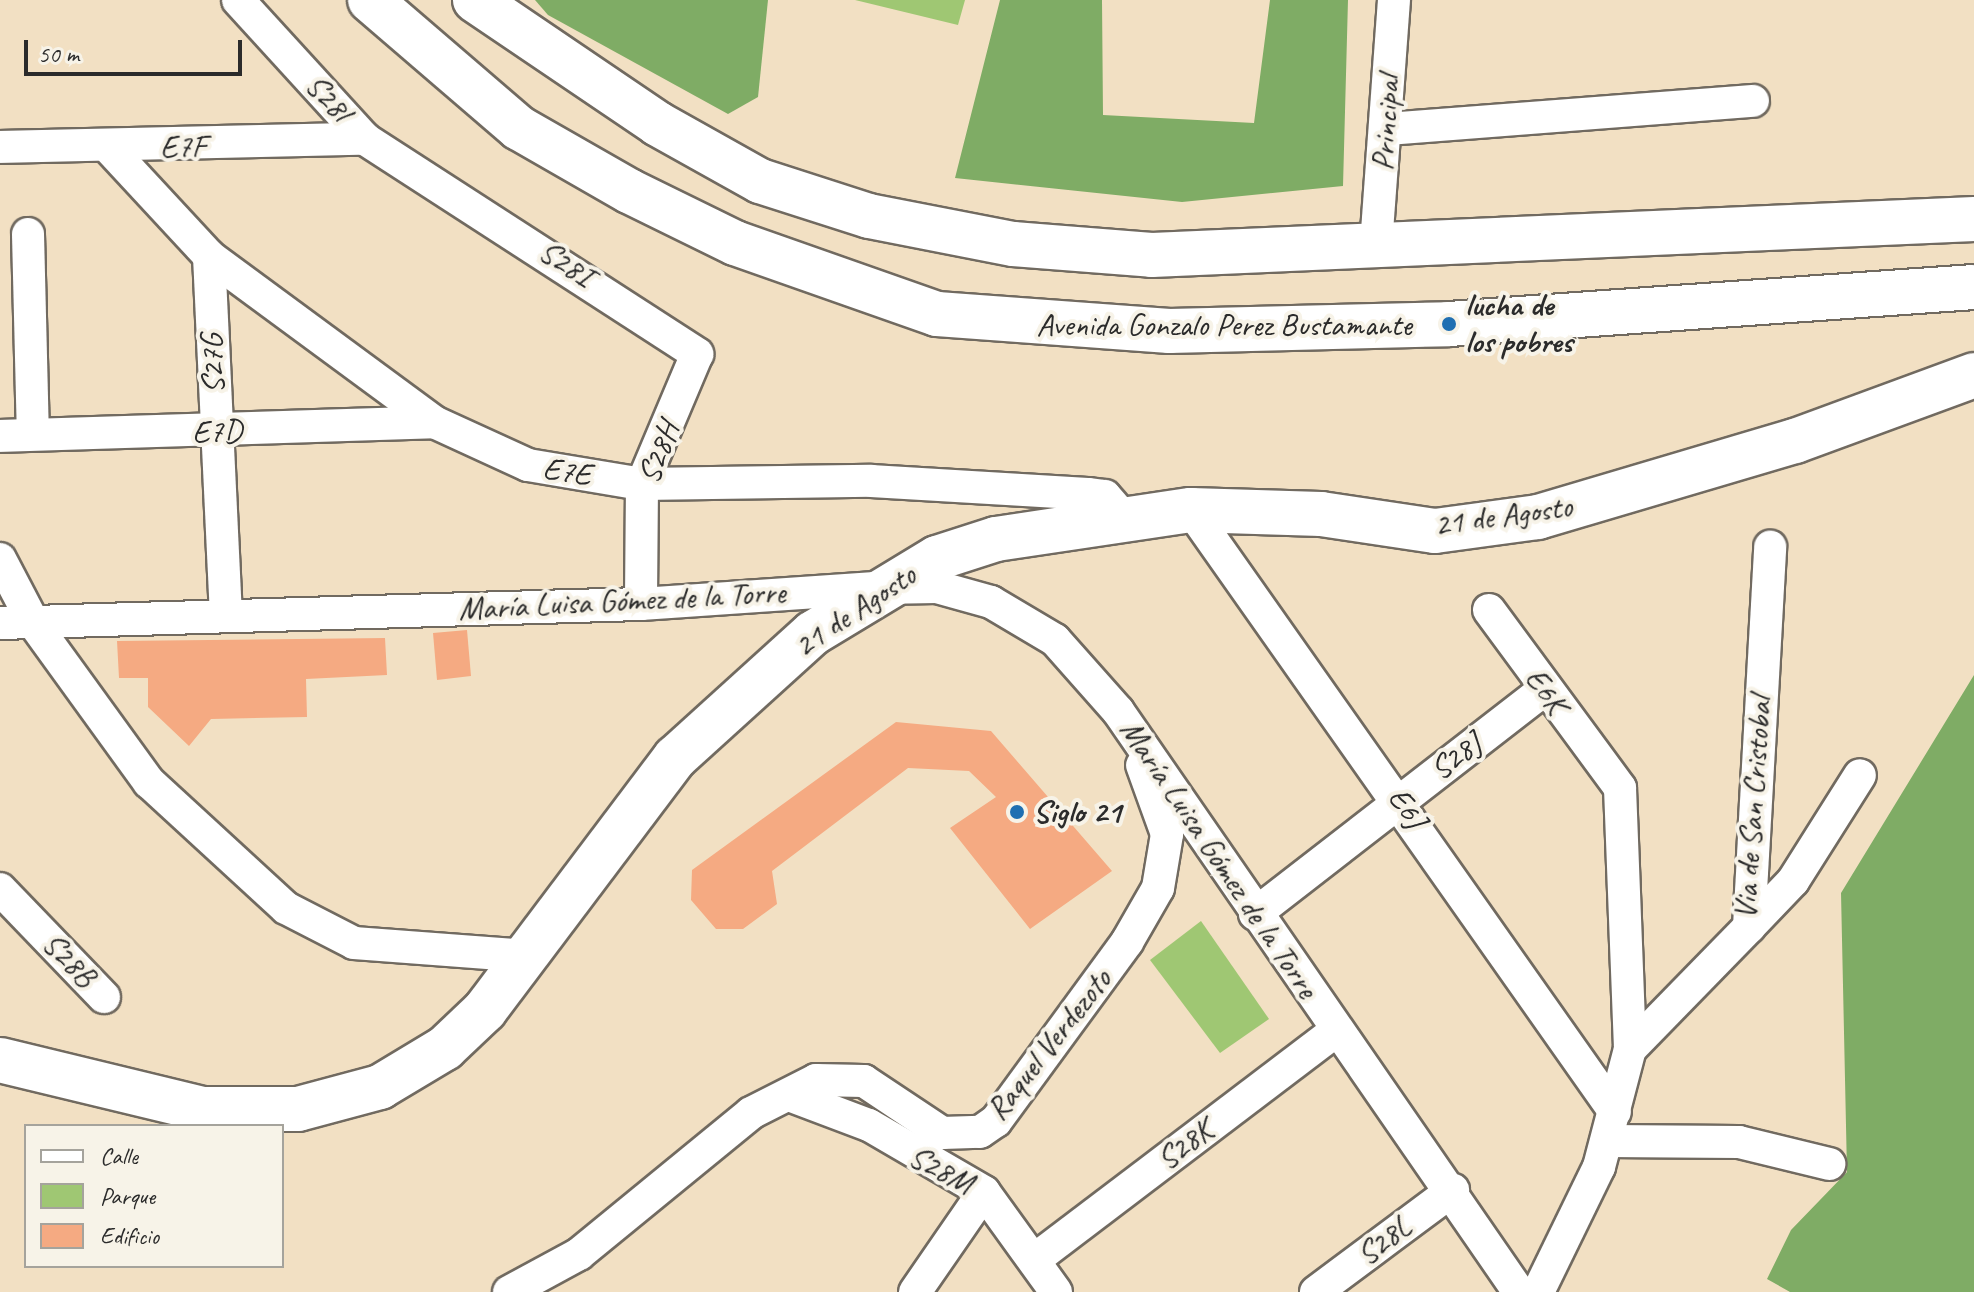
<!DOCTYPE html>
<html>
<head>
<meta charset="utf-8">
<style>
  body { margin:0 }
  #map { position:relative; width:1974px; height:1292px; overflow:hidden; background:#f2e0c3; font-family:Caveat,sans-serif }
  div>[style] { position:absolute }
  .green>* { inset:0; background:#9fc773 }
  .forest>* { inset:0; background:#7fac65 }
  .building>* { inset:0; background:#f5aa82 }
  .roads { filter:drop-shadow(2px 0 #716a60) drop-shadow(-2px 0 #716a60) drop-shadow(0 2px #716a60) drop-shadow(0 -2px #716a60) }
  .street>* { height:32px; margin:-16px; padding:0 16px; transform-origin:16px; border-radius:16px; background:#fff }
  .secondary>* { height:44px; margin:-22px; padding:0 22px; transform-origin:22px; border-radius:22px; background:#fff }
  .primary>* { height:44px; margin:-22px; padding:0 22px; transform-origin:22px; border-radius:22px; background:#fff }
  .dots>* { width:22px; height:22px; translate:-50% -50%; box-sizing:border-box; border:4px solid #f7f3e8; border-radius:50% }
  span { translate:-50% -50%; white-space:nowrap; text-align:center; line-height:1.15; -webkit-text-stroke:8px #f7f3e8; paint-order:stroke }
  .street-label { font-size:32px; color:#2b2b2b }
  .poi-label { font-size:32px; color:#2b2b2b; font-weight:700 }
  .left { translate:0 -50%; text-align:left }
  .legend { position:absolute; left:24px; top:1124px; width:260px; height:144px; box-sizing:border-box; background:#f7f3e8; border:2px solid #a5a39c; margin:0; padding:10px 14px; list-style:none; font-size:24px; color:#2b2b2b }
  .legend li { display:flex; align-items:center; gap:16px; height:40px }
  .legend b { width:40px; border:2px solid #a5a39c }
  .scale { position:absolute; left:24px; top:40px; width:218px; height:36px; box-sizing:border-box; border:4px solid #2b2b2b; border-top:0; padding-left:10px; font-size:24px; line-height:28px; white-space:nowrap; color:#2b2b2b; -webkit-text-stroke:6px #f7f3e8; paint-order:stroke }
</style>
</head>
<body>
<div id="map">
  <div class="green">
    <i style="clip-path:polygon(855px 0,965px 0,958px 25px)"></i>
    <i style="clip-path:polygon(1201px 921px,1269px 1019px,1220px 1053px,1150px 960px)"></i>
  </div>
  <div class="forest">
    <i style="clip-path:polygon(535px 0,768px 0,758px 97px,728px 114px,548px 15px)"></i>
    <i style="clip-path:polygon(1000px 0,1102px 0,1103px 115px,1254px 123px,1270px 0,1348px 0,1343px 186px,1182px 202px,955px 178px)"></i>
    <i style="clip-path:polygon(1974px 675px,1974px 1292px,1790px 1292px,1767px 1279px,1791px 1230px,1847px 1172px,1841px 893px)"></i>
  </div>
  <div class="building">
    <i style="clip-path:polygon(467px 630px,471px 676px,437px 680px,433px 633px)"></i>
    <i style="clip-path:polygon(385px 638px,387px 675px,306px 679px,307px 717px,211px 719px,189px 746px,148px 707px,148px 678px,119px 678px,117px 641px)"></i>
    <i style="clip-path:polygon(896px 722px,991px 731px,1112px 871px,1030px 929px,950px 828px,996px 797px,969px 771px,908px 768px,772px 871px,777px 904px,743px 929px,716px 929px,691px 900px,692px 870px)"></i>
  </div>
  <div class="roads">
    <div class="street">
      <i style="left:238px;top:0;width:188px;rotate:47.6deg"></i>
      <i style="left:365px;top:139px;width:396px;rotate:32.9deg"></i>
      <i style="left:697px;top:354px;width:141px;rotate:112.9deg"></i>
      <i style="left:642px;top:484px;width:120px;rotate:90.5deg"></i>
      <i style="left:1387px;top:129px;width:367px;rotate:-4.4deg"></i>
      <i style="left:0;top:147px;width:365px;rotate:-1.3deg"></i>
      <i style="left:111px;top:150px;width:144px;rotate:47.2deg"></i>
      <i style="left:209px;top:256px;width:280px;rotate:36.4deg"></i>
      <i style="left:434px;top:422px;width:103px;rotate:24.6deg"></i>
      <i style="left:528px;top:465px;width:116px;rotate:9.5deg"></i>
      <i style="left:642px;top:484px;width:229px;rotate:-0.8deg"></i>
      <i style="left:871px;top:481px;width:217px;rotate:3.4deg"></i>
      <i style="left:1088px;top:494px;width:17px;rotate:7deg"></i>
      <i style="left:1105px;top:496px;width:28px;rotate:49deg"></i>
      <i style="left:28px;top:234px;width:200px;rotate:88.6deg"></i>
      <i style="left:1376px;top:245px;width:246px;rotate:-85.8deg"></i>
      <i style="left:209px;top:256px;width:360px;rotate:87.3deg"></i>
      <i style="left:0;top:436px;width:434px;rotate:-1.8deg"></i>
      <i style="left:1191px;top:510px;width:736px;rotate:54.84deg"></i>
      <i style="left:0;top:559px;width:71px;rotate:62.4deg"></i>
      <i style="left:33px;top:622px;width:198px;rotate:54.1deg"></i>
      <i style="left:149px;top:782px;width:186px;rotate:42.6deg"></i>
      <i style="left:286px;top:908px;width:76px;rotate:27.2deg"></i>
      <i style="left:354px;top:943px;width:174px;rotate:4.3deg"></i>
      <i style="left:1489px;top:610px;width:221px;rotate:53.6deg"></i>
      <i style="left:1620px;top:788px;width:261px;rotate:87.8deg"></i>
      <i style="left:0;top:623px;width:641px;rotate:-1.7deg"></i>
      <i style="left:641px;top:604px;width:238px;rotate:-3.9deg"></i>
      <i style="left:878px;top:588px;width:59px;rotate:-1deg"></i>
      <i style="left:937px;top:587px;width:56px;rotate:15.5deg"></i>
      <i style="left:991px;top:602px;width:74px;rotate:30.7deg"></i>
      <i style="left:1055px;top:640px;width:95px;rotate:48.4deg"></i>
      <i style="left:1118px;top:711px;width:706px;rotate:55.39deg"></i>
      <i style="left:0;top:889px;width:150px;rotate:46.1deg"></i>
      <i style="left:1255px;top:914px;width:364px;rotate:-37.8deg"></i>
      <i style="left:1749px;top:927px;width:64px;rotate:-46.3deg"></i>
      <i style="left:1793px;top:881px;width:125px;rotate:-57.7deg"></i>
      <i style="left:789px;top:1095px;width:85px;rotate:20.6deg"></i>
      <i style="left:869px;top:1125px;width:133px;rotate:30.2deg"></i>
      <i style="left:984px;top:1192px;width:123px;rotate:54.2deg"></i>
      <i style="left:1607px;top:1141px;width:132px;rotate:0.4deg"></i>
      <i style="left:1739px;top:1142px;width:93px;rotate:13.7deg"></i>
      <i style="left:1034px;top:1260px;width:380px;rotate:-37.2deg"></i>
      <i style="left:509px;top:1292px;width:80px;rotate:-28.5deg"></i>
      <i style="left:579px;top:1254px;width:222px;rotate:-39.3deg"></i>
      <i style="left:751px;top:1113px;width:73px;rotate:-26.9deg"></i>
      <i style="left:816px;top:1080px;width:48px;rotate:1.2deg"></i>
      <i style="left:864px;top:1081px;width:94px;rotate:33.7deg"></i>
      <i style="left:942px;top:1133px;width:38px;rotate:-2deg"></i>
      <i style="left:980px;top:1132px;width:19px;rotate:-35deg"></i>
      <i style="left:996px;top:1121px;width:222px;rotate:-53.8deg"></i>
      <i style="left:1127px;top:942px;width:62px;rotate:-60.1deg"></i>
      <i style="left:1158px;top:888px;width:55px;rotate:-80.5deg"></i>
      <i style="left:1167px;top:834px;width:73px;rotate:-109.9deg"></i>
      <i style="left:915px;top:1292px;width:121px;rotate:-55.4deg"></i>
      <i style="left:1316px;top:1292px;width:171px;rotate:-36.7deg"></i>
      <i style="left:1538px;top:1292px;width:139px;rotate:-64deg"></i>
      <i style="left:1599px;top:1167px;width:122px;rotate:-75.3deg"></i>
      <i style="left:1630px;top:1049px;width:170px;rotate:-45.7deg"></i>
      <i style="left:1749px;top:927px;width:381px;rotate:-86.8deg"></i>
    </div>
    <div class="secondary">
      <i style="left:0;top:1060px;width:209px;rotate:13.6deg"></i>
      <i style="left:203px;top:1109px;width:95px"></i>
      <i style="left:298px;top:1109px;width:85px;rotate:-15deg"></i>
      <i style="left:380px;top:1087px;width:76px;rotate:-31deg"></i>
      <i style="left:445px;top:1048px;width:55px;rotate:-43.5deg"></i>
      <i style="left:485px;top:1010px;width:316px;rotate:-53deg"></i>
      <i style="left:675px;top:758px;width:186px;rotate:-42.2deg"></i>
      <i style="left:813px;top:633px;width:145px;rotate:-31.2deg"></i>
      <i style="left:937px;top:558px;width:62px;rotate:-17.9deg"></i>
      <i style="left:996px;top:539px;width:197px;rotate:-8.5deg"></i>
      <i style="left:1191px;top:510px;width:130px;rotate:1.8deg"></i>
      <i style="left:1321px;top:514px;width:115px;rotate:8.5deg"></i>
      <i style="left:1435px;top:531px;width:104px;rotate:-7.7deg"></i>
      <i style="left:1538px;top:517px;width:268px;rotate:-16.5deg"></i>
      <i style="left:1795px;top:441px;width:191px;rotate:-20.2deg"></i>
    </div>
    <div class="primary">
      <i style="left:370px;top:0;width:196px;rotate:40.7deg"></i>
      <i style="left:519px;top:128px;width:127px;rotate:29.8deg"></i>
      <i style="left:629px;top:191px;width:118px;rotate:26.1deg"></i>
      <i style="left:735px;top:243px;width:214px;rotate:19.4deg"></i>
      <i style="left:937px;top:314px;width:233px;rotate:4.2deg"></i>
      <i style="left:1169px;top:331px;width:280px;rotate:-1.4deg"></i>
      <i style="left:1449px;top:324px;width:526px;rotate:-4.03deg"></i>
      <i style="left:475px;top:0;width:221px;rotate:34.1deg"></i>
      <i style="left:658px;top:124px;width:117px;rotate:29.2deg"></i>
      <i style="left:760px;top:181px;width:114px;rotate:17.8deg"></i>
      <i style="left:869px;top:216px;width:147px;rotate:11deg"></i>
      <i style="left:1013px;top:244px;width:139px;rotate:4.5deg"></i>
      <i style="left:1152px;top:255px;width:823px;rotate:-2.51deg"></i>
    </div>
  </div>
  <div class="dots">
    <i style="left:1449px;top:324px;background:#1f6fb2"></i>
    <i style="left:1017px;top:812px;background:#1f6fb2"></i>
  </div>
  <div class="street-label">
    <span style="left:328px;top:98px;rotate:48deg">S28l</span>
    <span style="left:1386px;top:123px;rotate:-86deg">Principal</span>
    <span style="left:183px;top:147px;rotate:-2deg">E7F</span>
    <span style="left:566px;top:264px;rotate:34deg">S28I</span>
    <span style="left:1224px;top:325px">Avenida Gonzalo Perez Bustamante</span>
    <span style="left:213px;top:364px;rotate:-92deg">S27G</span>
    <span style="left:217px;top:432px;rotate:-2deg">E7D</span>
    <span style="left:659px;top:453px;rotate:-69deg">S28H</span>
    <span style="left:567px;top:472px;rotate:9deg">E7E</span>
    <span style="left:1503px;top:516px;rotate:-8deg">21 de Agosto</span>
    <span style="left:622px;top:601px;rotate:-3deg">María Luisa Gómez de la Torre</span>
    <span style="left:855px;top:611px;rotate:-34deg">21 de Agosto</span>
    <span style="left:1546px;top:691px;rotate:54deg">E6K</span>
    <span style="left:1456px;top:757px;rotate:-37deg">S28J</span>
    <span style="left:1407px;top:808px;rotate:55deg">E6J</span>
    <span style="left:1753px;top:808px;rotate:-86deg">Via de San Cristobal</span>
    <span style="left:1219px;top:859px;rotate:56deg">María Luisa Gómez de la Torre</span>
    <span style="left:69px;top:960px;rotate:46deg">S28B</span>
    <span style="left:1049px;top:1045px;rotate:-52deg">Raquel Verdezoto</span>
    <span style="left:1185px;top:1145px;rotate:-37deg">S28K</span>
    <span style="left:941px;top:1170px;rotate:28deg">S28M</span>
    <span style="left:1384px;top:1241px;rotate:-37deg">S28L</span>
  </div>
  <div class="poi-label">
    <span class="left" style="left:1465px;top:324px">lucha de<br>los pobres</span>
    <span class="left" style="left:1033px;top:812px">Siglo 21</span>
  </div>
  <ul class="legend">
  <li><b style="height:10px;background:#fff"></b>Calle</li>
  <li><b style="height:22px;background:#9fc773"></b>Parque</li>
  <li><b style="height:22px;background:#f5aa82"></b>Edificio</li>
  </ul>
  <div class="scale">50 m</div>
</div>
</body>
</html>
